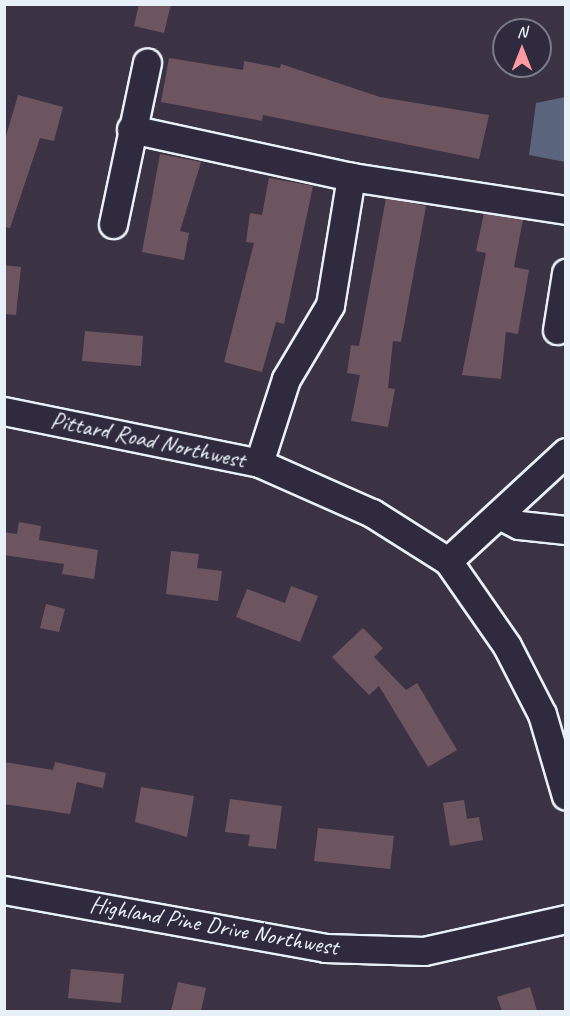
<!DOCTYPE html>
<html>
<head>
<meta charset="utf-8">
<style>
  body { margin:0 }
  #map { position:relative; width:570px; height:1016px; overflow:hidden; background:#3b3344; font-family:Caveat,sans-serif }
  div>[style] { position:absolute }
  .water>* { inset:0; background:#5b647d }
  .building>* { inset:0; background:#6d5560 }
  .roads { filter:drop-shadow(2px 0 #e8f1f8) drop-shadow(-2px 0 #e8f1f8) drop-shadow(0 2px #e8f1f8) drop-shadow(0 -2px #e8f1f8) }
  .minor>* { height:27px; margin:-13.5px; padding:0 13.5px; transform-origin:13.5px; border-radius:13.5px; background:#2f2a3d }
  span { translate:-50% -50%; white-space:nowrap; text-align:center; line-height:1.15; -webkit-text-stroke:4.5px #2f2a3d; paint-order:stroke }
  .street-label { font-size:24px; color:#e8f1f8 }
  .frame { position:absolute; inset:0; border:6px solid #e8f1f8; pointer-events:none }
  .north { position:absolute; left:492px; top:18px; width:60px; height:60px; box-sizing:border-box; background:#2f2a3d; border:2px solid #797a88; border-radius:50%; rotate:0deg; font-size:16px; font-weight:700; line-height:24px; text-align:center; color:#e8f1f8 }
  .north::after { content:''; display:block; margin:auto; width:21px; height:27px; background:#ff9aa2; clip-path:polygon(50% 0,100% 100%,50% 72%,0 100%) }
</style>
</head>
<body>
<div id="map">
  <div class="water">
    <i style="clip-path:polygon(565px 97px,565px 162px,529px 155px,536px 103px)"></i>
  </div>
  <div class="building">
    <i style="clip-path:polygon(139px 4px,171px 4px,164px 33px,134px 26px)"></i>
    <i style="clip-path:polygon(169px 58px,243px 70px,244px 61px,280px 68px,281px 64px,380px 97px,489px 115px,479px 159px,263px 115px,262px 121px,161px 102px)"></i>
    <i style="clip-path:polygon(18px 95px,63px 107px,54px 141px,40px 138px,10px 228px,4px 227px,4px 143px)"></i>
    <i style="clip-path:polygon(160px 154px,201px 162px,180px 231px,189px 233px,184px 260px,142px 252px)"></i>
    <i style="clip-path:polygon(269px 178px,313px 186px,284px 324px,276px 322px,262px 372px,224px 362px,254px 243px,246px 242px,250px 213px,262px 215px)"></i>
    <i style="clip-path:polygon(386px 198px,426px 206px,401px 342px,393px 341px,388px 388px,395px 389px,388px 427px,351px 421px,360px 375px,347px 373px,351px 345px,359px 346px)"></i>
    <i style="clip-path:polygon(484px 213px,523px 219px,514px 267px,529px 270px,518px 334px,506px 332px,501px 379px,462px 375px,486px 253px,476px 251px)"></i>
    <i style="clip-path:polygon(4px 265px,21px 267px,16px 315px,4px 314px)"></i>
    <i style="clip-path:polygon(85px 331px,143px 336px,141px 366px,82px 361px)"></i>
    <i style="clip-path:polygon(19px 522px,41px 526px,39px 540px,98px 550px,94px 579px,62px 574px,64px 564px,4px 555px,4px 532px,17px 534px)"></i>
    <i style="clip-path:polygon(171px 551px,199px 554px,197px 568px,222px 571px,218px 601px,166px 594px)"></i>
    <i style="clip-path:polygon(291px 586px,318px 596px,300px 642px,236px 617px,247px 589px,285px 603px)"></i>
    <i style="clip-path:polygon(46px 604px,65px 609px,59px 632px,40px 628px)"></i>
    <i style="clip-path:polygon(363px 628px,383px 648px,374px 657px,406px 690px,417px 683px,457px 750px,428px 767px,379px 686px,369px 695px,332px 657px)"></i>
    <i style="clip-path:polygon(4px 762px,53px 770px,55px 762px,106px 773px,103px 788px,77px 782px,70px 814px,4px 804px)"></i>
    <i style="clip-path:polygon(141px 787px,194px 796px,187px 837px,135px 822px)"></i>
    <i style="clip-path:polygon(230px 799px,282px 806px,276px 849px,248px 846px,250px 835px,225px 832px)"></i>
    <i style="clip-path:polygon(464px 800px,467px 819px,479px 817px,483px 840px,450px 846px,443px 803px)"></i>
    <i style="clip-path:polygon(318px 828px,394px 836px,390px 869px,314px 861px)"></i>
    <i style="clip-path:polygon(71px 969px,124px 974px,121px 1003px,68px 998px)"></i>
    <i style="clip-path:polygon(178px 982px,206px 988px,201px 1011px,171px 1011px)"></i>
    <i style="clip-path:polygon(530px 987px,537px 1011px,502px 1011px,497px 997px)"></i>
  </div>
  <div class="roads">
    <div class="minor">
      <i style="left:131px;top:129px;width:225px;rotate:12.3deg"></i>
      <i style="left:113px;top:224px;width:165px;rotate:-78.1deg"></i>
      <i style="left:557px;top:330px;width:58px;rotate:-81deg"></i>
      <i style="left:4px;top:411px;width:260px;rotate:11.5deg"></i>
      <i style="left:259px;top:463px;width:124px;rotate:23.9deg"></i>
      <i style="left:372px;top:513px;width:90px;rotate:32.3deg"></i>
      <i style="left:566px;top:452px;width:161px;rotate:137.3deg"></i>
      <i style="left:448px;top:561px;width:103px;rotate:55.2deg"></i>
      <i style="left:507px;top:646px;width:76px;rotate:62.8deg"></i>
      <i style="left:542px;top:714px;width:85px;rotate:73.7deg"></i>
      <i style="left:259px;top:463px;width:88px;rotate:-72.2deg"></i>
      <i style="left:286px;top:379px;width:86px;rotate:-59.3deg"></i>
      <i style="left:330px;top:305px;width:130px;rotate:-80.7deg"></i>
      <i style="left:351px;top:177px;width:218px;rotate:8.7deg"></i>
      <i style="left:499px;top:515px;width:22px;rotate:27deg"></i>
      <i style="left:519px;top:525px;width:47px;rotate:6.1deg"></i>
      <i style="left:4px;top:890px;width:326px;rotate:10.2deg"></i>
      <i style="left:325px;top:948px;width:99px;rotate:1.7deg"></i>
      <i style="left:424px;top:951px;width:146px;rotate:-12.7deg"></i>
    </div>
  </div>
  <div class="street-label">
    <span style="left:148px;top:440px;rotate:12deg">Pittard Road Northwest</span>
    <span style="left:214px;top:926px;rotate:10deg">Highland Pine Drive Northwest</span>
  </div>
  <div class="frame"></div>
  <div class="north">N</div>
</div>
</body>
</html>
